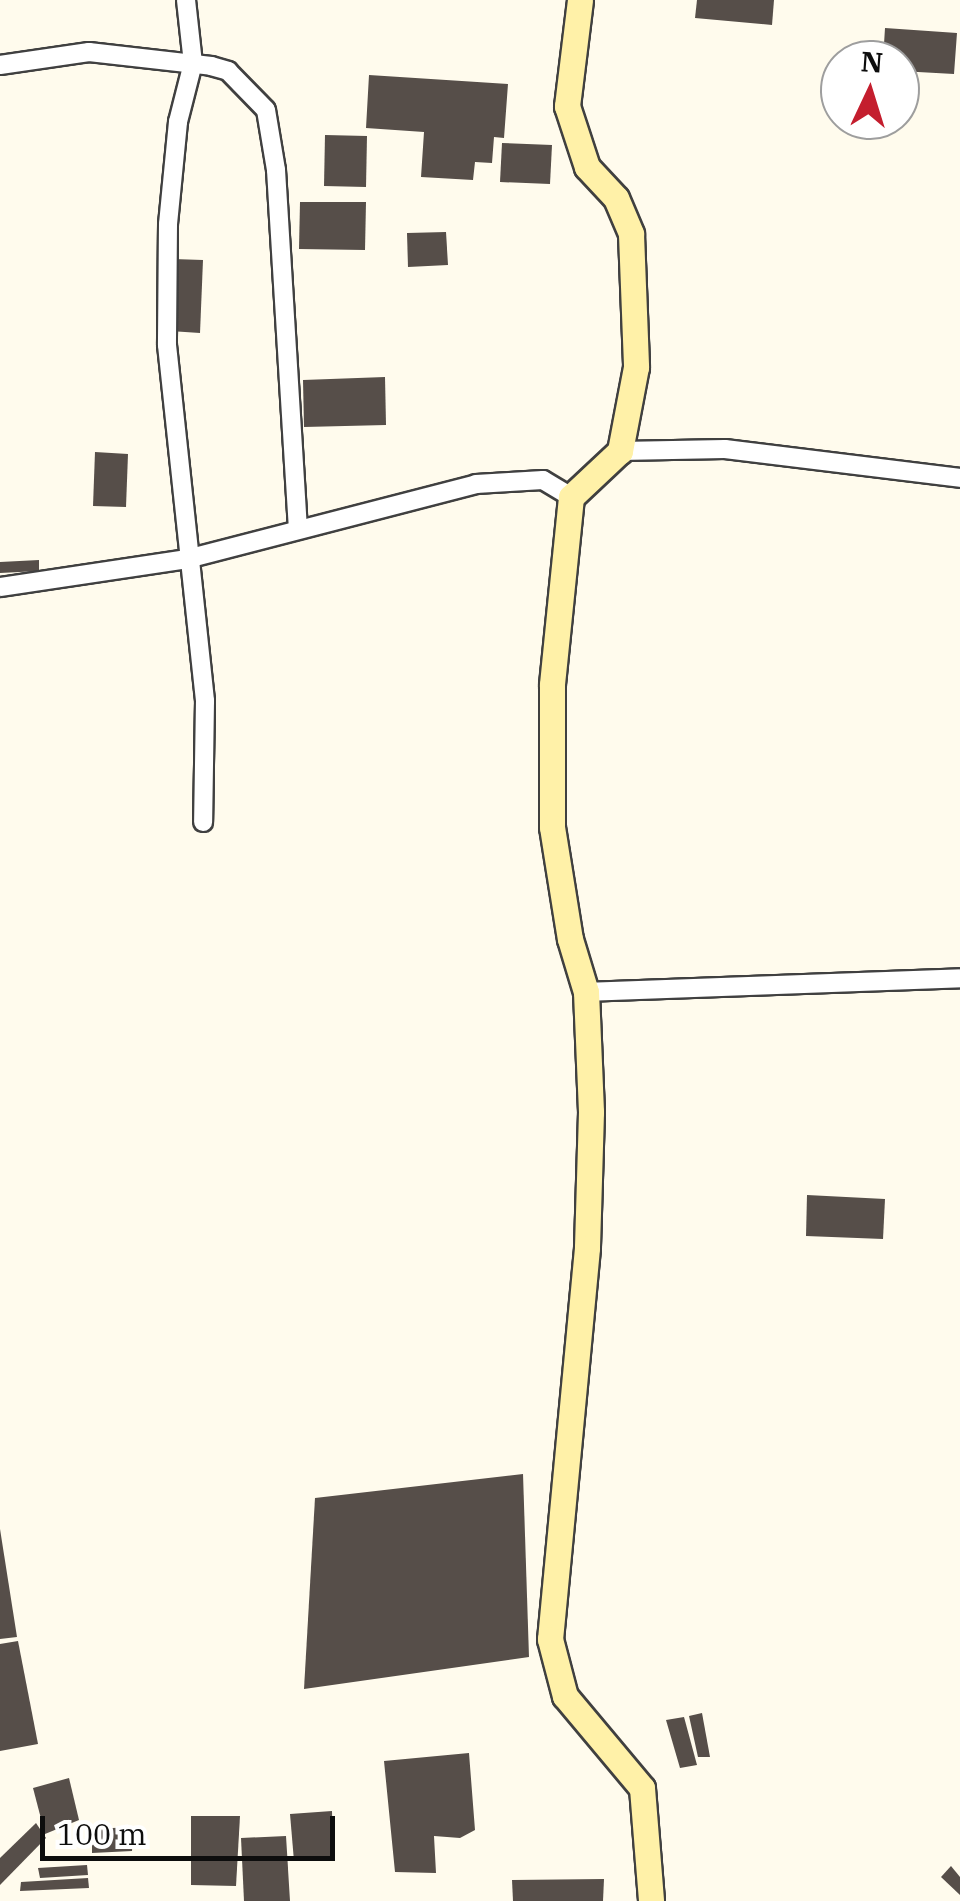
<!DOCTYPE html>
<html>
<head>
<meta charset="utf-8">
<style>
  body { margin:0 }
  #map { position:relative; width:960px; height:1901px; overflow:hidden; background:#fffbed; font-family:"IBM Plex Serif",serif }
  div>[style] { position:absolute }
  .building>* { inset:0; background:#564e49 }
  .roads { filter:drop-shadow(2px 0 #404040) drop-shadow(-2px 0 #404040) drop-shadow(0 2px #404040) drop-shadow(0 -2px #404040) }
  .street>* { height:18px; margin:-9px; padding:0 9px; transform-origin:9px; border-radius:9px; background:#fff }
  .secondary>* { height:25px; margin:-12.5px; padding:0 12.5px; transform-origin:12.5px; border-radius:12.5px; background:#fff1a8 }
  span { translate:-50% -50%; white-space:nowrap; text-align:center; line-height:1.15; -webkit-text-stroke:10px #fff; paint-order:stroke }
  .north { position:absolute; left:820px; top:40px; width:100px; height:100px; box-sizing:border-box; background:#fff; border:2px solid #9e9e9e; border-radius:50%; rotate:4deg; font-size:28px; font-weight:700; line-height:40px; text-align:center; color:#0d0d0d }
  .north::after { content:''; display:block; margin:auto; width:35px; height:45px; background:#c41e2e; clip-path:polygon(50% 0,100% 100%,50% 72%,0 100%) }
  .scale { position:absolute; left:40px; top:1816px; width:295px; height:45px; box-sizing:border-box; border:5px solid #0d0d0d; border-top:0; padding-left:12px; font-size:30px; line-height:35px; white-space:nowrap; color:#0d0d0d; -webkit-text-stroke:8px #fff; paint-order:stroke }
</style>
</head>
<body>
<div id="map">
  <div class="building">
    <i style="clip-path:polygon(697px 0,774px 0,772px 25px,695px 18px)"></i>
    <i style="clip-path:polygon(885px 28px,957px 33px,954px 74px,900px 71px,900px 60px,883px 60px)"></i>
    <i style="clip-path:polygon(369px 75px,508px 84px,504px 138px,494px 137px,492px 163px,475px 162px,473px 180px,421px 177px,424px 132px,366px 128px)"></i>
    <i style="clip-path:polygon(325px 135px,367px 136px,366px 187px,324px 186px)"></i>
    <i style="clip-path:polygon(502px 143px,552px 145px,550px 184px,500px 182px)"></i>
    <i style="clip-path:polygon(300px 202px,366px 202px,365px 250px,299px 249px)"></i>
    <i style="clip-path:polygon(446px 232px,448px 265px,408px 267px,407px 233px)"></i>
    <i style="clip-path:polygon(173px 259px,203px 260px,200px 333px,170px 331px)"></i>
    <i style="clip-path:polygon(385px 377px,386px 425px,304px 427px,303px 380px)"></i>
    <i style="clip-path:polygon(95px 452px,128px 454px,126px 507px,93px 506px)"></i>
    <i style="clip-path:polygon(39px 560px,39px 571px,0 573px,0 562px)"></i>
    <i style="clip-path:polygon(807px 1195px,885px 1199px,883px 1239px,806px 1236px)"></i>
    <i style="clip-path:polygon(523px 1474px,529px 1657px,304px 1689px,315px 1498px)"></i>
    <i style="clip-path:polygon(0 1529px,17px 1637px,0 1639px)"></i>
    <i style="clip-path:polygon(18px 1641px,38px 1744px,0 1751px,0 1644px)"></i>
    <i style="clip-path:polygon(702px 1713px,710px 1757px,698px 1757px,689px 1716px)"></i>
    <i style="clip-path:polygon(684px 1717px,697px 1765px,680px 1768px,666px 1720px)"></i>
    <i style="clip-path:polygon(469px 1753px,475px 1830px,460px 1838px,434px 1836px,436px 1873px,395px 1872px,384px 1761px)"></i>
    <i style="clip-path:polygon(69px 1778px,79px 1820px,45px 1834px,33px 1788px)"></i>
    <i style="clip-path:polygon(332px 1811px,333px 1859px,294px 1861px,290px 1814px)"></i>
    <i style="clip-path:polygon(191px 1816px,240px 1816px,236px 1886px,191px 1885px)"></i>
    <i style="clip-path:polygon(36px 1823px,46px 1838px,0 1885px,0 1858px)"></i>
    <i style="clip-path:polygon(133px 1827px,132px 1851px,92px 1853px,92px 1829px)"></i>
    <i style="clip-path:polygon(286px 1836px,290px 1901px,244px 1901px,241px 1838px)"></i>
    <i style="clip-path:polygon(87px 1865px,88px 1875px,40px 1878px,38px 1868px)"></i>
    <i style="clip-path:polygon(951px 1866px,960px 1877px,960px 1895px,941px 1877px)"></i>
    <i style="clip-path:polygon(88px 1878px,89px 1888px,20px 1891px,21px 1882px)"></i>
    <i style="clip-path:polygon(604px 1879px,603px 1901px,513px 1901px,512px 1880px)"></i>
  </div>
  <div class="roads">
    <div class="street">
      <i style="left:186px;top:0;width:63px;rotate:83.7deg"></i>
      <i style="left:193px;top:63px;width:61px;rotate:104.3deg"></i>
      <i style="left:178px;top:122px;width:102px;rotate:95.6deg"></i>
      <i style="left:168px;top:224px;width:121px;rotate:90.5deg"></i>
      <i style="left:167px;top:345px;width:358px;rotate:83.9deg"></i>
      <i style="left:205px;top:701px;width:121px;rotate:90.9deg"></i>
      <i style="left:0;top:65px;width:90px;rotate:-8.3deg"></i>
      <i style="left:89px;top:52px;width:123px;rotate:6.5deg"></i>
      <i style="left:211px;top:66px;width:18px;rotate:16deg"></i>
      <i style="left:228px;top:71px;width:54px;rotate:45.7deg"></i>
      <i style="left:266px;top:110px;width:61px;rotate:80.5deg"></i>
      <i style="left:276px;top:170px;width:358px;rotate:86.5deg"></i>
      <i style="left:620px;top:451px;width:105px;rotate:-1.1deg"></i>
      <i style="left:725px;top:449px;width:237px;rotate:7deg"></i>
      <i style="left:0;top:587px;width:189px;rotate:-8.5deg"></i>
      <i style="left:187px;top:559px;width:299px;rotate:-14.5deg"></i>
      <i style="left:476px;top:484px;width:67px;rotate:-3.4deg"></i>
      <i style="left:543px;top:480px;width:33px;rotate:31deg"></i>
      <i style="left:586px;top:992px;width:374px;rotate:-2.1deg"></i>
    </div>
    <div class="secondary">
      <i style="left:580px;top:0;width:107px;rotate:97deg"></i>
      <i style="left:567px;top:106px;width:64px;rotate:71.8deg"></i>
      <i style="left:587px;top:167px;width:42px;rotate:46.9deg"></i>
      <i style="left:616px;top:198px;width:39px;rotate:67deg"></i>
      <i style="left:631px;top:234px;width:133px;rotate:87.8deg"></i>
      <i style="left:636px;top:367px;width:86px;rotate:100.8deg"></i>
      <i style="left:620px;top:451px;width:67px;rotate:136.8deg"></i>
      <i style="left:571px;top:497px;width:189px;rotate:95.8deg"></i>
      <i style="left:552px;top:685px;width:142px;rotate:90deg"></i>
      <i style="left:552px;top:827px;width:113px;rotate:80.9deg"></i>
      <i style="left:570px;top:939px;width:55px;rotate:73.2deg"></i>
      <i style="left:586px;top:992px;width:120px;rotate:87.6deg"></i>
      <i style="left:591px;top:1112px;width:136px;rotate:91.7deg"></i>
      <i style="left:587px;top:1248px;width:393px;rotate:95.4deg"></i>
      <i style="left:550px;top:1639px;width:59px;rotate:75.3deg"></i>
      <i style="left:565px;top:1696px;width:120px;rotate:50.1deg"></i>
      <i style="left:642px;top:1788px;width:113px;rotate:85.4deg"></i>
    </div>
  </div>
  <div class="north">N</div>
  <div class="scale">100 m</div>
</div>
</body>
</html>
